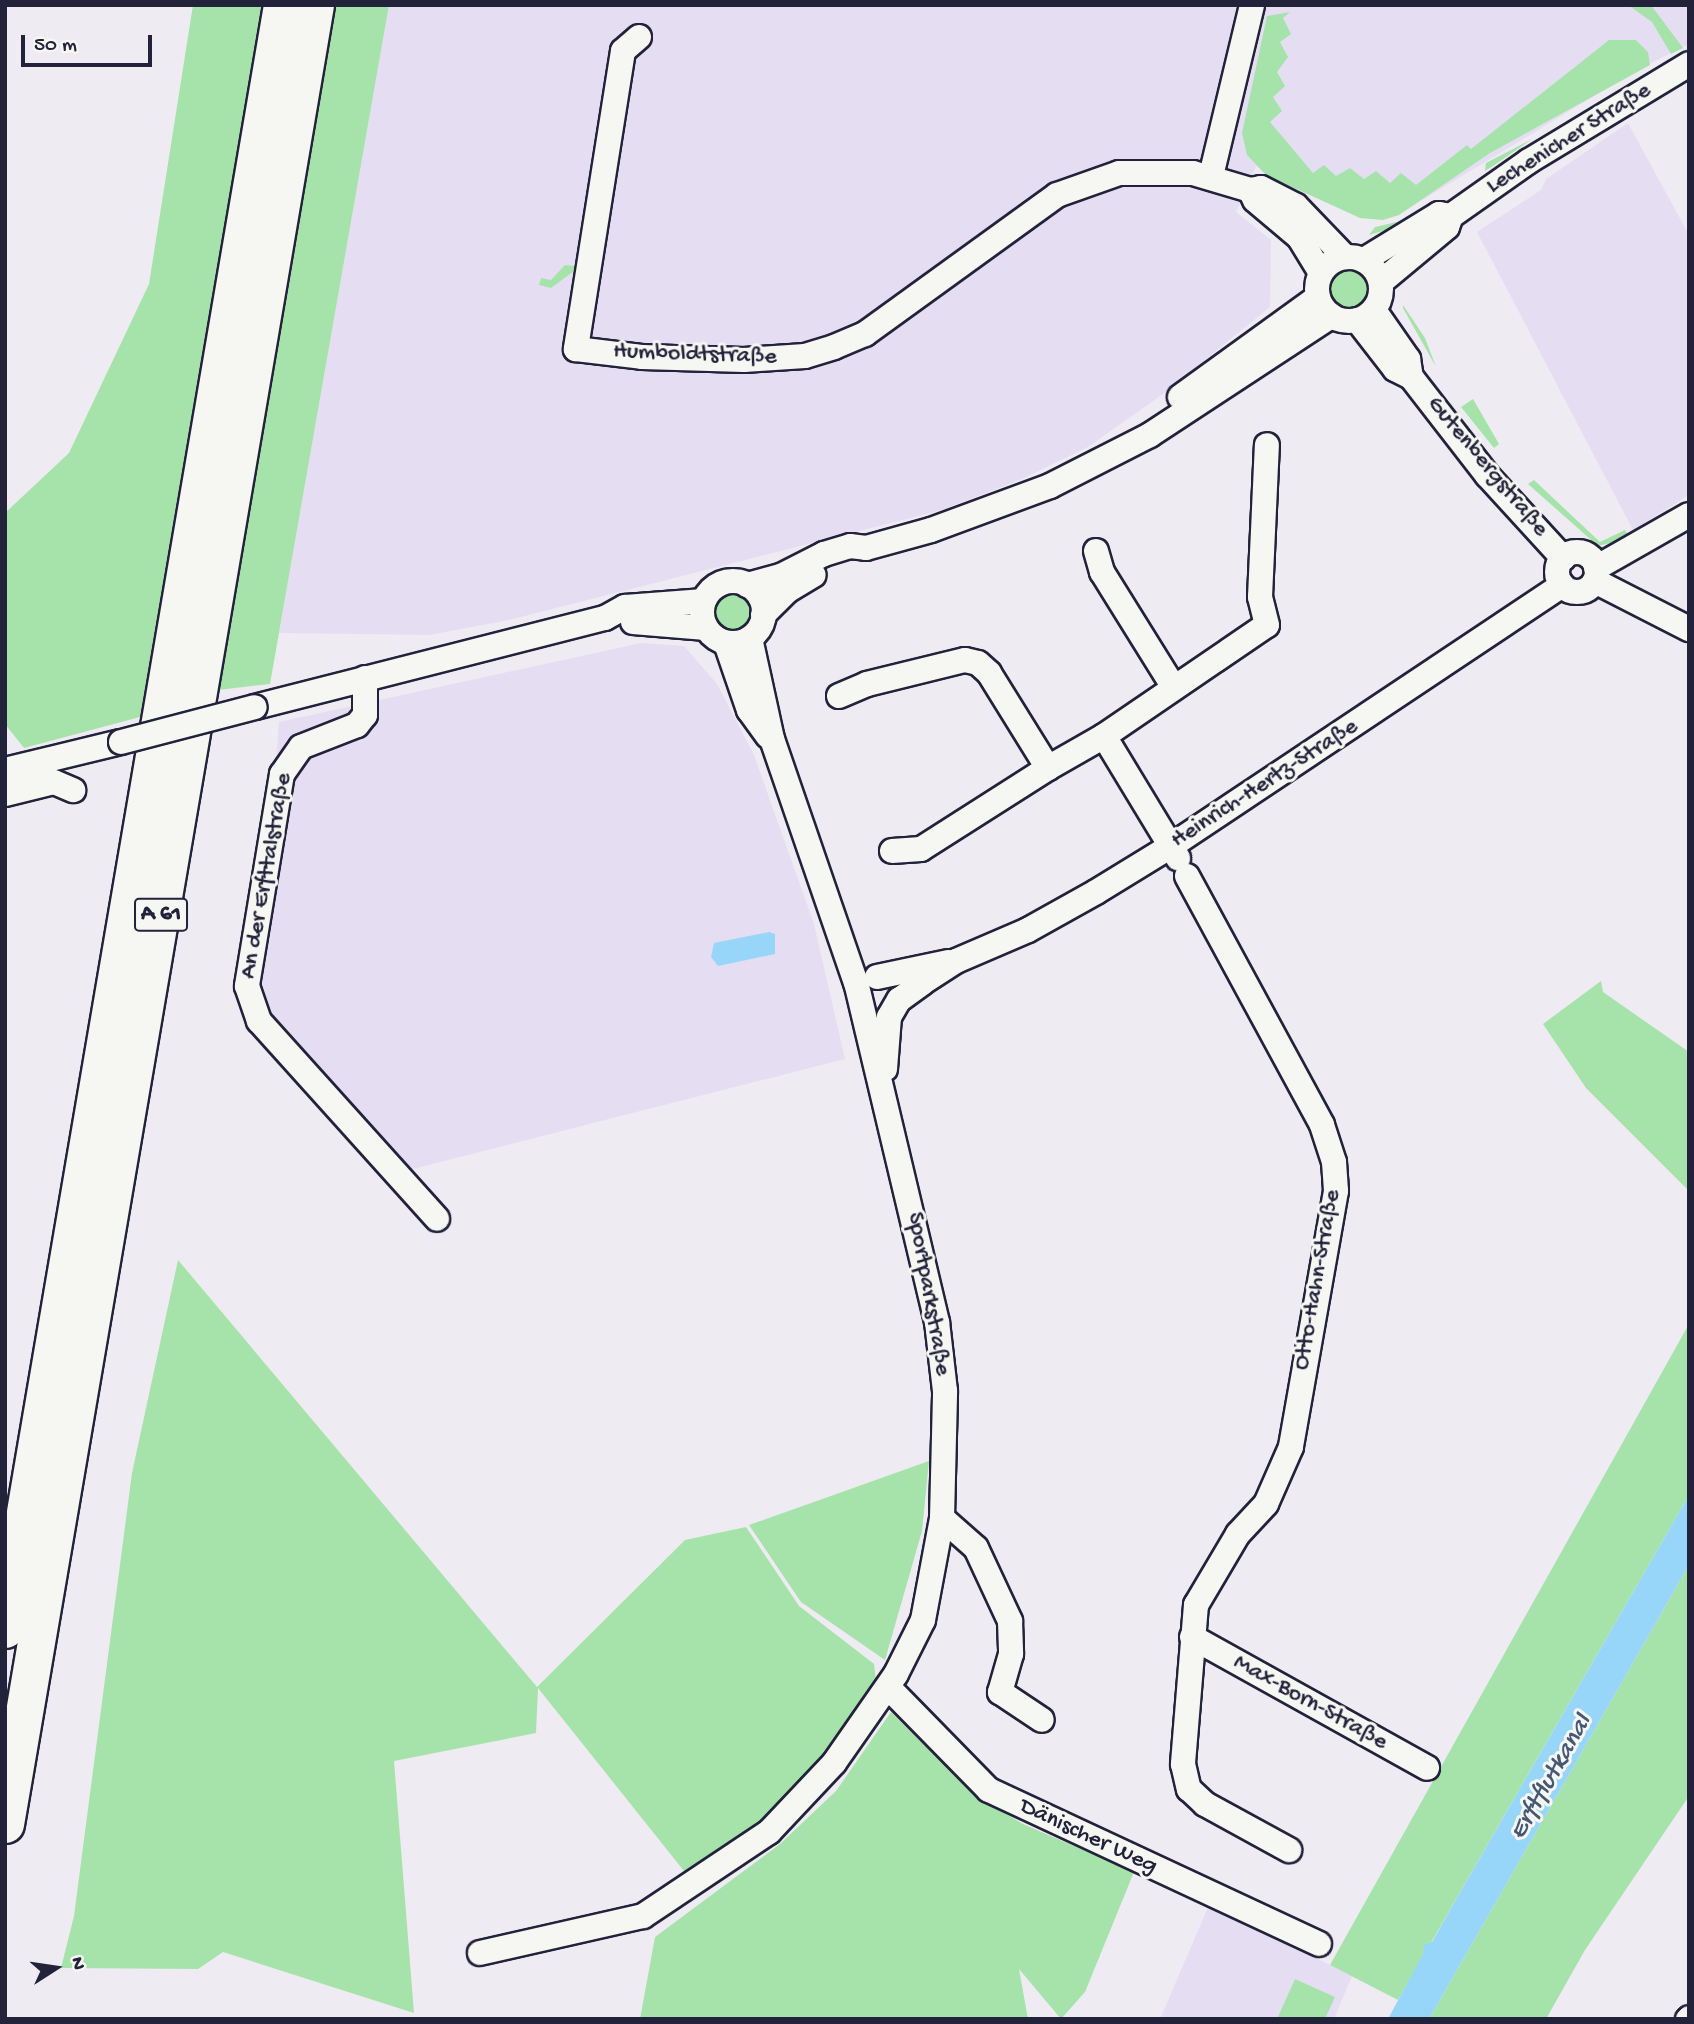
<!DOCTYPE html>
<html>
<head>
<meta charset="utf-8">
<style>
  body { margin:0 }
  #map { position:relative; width:1694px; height:2024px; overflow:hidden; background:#eeebf2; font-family:"Gochi Hand",sans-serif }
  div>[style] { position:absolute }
  .built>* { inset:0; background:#e5def2 }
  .green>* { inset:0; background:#a6e3aa }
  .round { border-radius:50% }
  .water>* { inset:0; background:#98d6f9 }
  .roads { filter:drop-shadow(2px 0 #22223b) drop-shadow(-2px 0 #22223b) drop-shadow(0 2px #22223b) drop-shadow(0 -2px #22223b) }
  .minor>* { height:24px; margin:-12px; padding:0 12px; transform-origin:12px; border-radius:12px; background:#f6f6f2 }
  .minor>.ring { margin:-12px; padding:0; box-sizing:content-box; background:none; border:24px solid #f6f6f2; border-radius:50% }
  .highway>* { height:37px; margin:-18.5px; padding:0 18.5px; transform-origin:18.5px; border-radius:18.5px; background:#f6f6f2 }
  .bridges { filter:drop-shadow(2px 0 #22223b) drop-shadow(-2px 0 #22223b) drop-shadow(0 2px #22223b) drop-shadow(0 -2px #22223b) }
  .minor-bridge>* { height:24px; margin:-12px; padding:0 12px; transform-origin:12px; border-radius:12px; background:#f6f6f2 }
  span { translate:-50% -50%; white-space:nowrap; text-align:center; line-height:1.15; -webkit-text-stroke:6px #f6f6f2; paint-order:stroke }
  .shield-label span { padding:2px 5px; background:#f6f6f2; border:2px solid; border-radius:5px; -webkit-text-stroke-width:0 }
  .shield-label { font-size:23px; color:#22223b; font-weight:700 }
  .street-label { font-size:24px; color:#22223b }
  .water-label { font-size:26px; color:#455874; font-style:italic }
  .frame { position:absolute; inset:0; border:7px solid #22223b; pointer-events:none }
  .north { position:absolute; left:21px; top:1933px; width:70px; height:70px; -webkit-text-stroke:5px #f6f6f2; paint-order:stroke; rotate:78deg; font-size:19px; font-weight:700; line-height:28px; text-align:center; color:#22223b }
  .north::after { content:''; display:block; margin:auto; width:24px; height:32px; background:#22223b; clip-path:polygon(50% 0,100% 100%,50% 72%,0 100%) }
  .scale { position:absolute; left:21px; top:35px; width:131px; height:32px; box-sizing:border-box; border:4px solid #22223b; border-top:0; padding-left:9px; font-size:21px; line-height:24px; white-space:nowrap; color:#22223b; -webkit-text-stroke:5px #f6f6f2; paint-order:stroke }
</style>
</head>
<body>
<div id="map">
  <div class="built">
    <i style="clip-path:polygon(389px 5px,1689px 5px,1689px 44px,1637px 70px,1404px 211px,1343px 209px,1280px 182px,1256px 166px,1236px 212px,1271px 240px,1270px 307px,1163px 394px,1088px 447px,1022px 479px,942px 510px,509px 620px,429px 635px,279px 633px)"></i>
    <i style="clip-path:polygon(1628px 123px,1689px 235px,1689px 495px,1633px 530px,1477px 232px,1541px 190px,1546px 179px)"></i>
    <i style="clip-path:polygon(641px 643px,684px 646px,717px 684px,754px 755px,814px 924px,845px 1059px,409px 1170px,259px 1007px,279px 722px)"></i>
    <i style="clip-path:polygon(1209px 1905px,1352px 1976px,1334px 2019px,1160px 2019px)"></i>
  </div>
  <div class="green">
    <i style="clip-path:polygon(193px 5px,262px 5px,140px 717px,24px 748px,5px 724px,5px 513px,69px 453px,149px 284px)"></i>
    <i style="clip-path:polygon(332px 5px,389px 5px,270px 684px,218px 690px)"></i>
    <i style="clip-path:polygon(1628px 5px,1651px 5px,1683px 48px,1671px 54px,1652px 22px)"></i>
    <i style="clip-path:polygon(1290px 12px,1283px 18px,1291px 34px,1280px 42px,1288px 57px,1277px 72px,1285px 86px,1273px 97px,1282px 111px,1270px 122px,1313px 173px,1324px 165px,1336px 176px,1350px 168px,1364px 179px,1376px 171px,1390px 183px,1401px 173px,1416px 185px,1467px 145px,1471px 149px,1609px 40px,1636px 40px,1648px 52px,1650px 65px,1490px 153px,1399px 215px,1383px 220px,1360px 218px,1266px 175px,1247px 155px,1242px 133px,1267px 16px)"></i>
    <i style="clip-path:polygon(1532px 139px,1499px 162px,1485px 171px,1486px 163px)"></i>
    <i style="clip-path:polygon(1441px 199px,1413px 222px,1369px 235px,1375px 227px,1401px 221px)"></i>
    <i style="clip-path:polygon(565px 265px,574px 266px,574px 271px,551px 288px,539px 285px,541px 278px,551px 280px)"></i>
    <i class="round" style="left:1330px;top:268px;width:40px;height:40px"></i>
    <i style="clip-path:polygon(1403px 305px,1425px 338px,1436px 367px,1403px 308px)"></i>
    <i style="clip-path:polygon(1473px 399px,1499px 444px,1494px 448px,1461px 407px)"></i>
    <i style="clip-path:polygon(1534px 480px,1600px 542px,1625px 530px,1630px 538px,1598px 546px,1528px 484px)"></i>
    <i class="round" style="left:713px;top:593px;width:40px;height:40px"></i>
    <i style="clip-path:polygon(1601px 981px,1603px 992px,1689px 1052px,1689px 1191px,1586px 1088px,1543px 1024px)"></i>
    <i style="clip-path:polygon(178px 1260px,537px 1687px,685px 1540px,746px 1527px,799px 1606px,874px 1664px,876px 1681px,829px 1757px,763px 1827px,688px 1876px,538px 1688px,536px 1733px,394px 1761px,414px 2013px,223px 1952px,198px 1969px,61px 1968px,74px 1916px,132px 1473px)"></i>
    <i style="clip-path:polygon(1689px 1324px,1689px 1495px,1398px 2000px,1330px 1965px)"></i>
    <i style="clip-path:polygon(929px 1461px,922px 1531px,885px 1660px,801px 1602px,749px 1525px)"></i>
    <i style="clip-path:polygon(1689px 1565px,1689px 1796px,1585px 1950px,1546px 2019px,1429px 2019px)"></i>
    <i style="clip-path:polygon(891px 1712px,973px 1793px,1023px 1824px,1134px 1872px,1085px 1992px,1061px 2019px,1019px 1969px,1028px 2019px,640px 2019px,655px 1937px,780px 1844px,836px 1791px)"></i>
    <i style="clip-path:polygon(1295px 1979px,1335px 1997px,1325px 2019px,1277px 2019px)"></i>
  </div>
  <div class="water">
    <i style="clip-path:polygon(769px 932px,775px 934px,775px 954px,718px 966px,711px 957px,714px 943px)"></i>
    <i style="clip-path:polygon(1689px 1495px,1689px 1565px,1429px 2019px,1388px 2019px,1424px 1952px,1423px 1945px,1432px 1942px,1450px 1910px)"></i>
  </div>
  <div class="roads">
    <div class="minor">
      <i style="left:639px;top:37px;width:21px;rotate:139deg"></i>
      <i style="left:623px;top:51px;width:302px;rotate:99deg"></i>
      <i style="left:576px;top:349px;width:66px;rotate:6.9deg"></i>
      <i style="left:642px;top:357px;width:102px;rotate:1.7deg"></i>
      <i style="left:744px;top:360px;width:61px;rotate:-3.8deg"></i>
      <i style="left:805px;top:356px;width:30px;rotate:-17deg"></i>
      <i style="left:834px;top:347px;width:34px;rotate:-23deg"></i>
      <i style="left:865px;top:334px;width:237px;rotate:-35.9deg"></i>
      <i style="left:1057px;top:195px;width:66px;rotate:-19.5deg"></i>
      <i style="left:1119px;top:173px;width:74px"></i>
      <i style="left:1193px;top:173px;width:59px;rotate:16.6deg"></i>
      <i style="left:1250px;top:190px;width:11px;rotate:-10deg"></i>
      <i style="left:1261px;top:188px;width:39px;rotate:27deg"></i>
      <i style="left:1296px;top:206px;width:71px;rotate:46.1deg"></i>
      <i style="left:1211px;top:176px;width:176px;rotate:-76.5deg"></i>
      <i style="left:1250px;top:190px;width:11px;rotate:63deg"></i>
      <i style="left:1255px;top:200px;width:57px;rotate:40.1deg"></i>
      <i style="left:1299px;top:237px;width:42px;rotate:58.6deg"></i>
      <i class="ring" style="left:1317px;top:257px;width:40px;height:40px"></i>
      <i style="left:1364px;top:260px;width:88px;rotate:-31.5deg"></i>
      <i style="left:1439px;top:214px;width:12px;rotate:9deg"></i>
      <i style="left:1381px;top:282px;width:86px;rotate:-39.8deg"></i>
      <i style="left:1447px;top:227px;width:12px;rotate:-70deg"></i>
      <i style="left:1451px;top:216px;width:95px;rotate:-35.2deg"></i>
      <i style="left:1529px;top:161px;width:187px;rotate:-31.2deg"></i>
      <i style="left:1374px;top:310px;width:60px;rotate:55.2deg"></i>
      <i style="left:1408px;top:359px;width:18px;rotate:81deg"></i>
      <i style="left:1357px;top:320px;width:62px;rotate:52.2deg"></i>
      <i style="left:1395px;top:369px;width:18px;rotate:27deg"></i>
      <i style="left:1411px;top:377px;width:124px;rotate:52.2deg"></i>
      <i style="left:1487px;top:475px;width:113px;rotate:47.5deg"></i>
      <i style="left:1180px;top:397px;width:170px;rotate:-35.9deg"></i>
      <i style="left:1096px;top:551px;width:22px;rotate:74deg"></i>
      <i style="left:1102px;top:572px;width:134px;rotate:58.1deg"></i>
      <i class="ring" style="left:1557px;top:552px;width:16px;height:16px"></i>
      <i style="left:1596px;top:568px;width:107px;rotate:-29.7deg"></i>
      <i style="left:1595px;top:581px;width:106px;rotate:27.1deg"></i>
      <i class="ring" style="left:702px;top:581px;width:38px;height:38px"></i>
      <i style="left:747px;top:585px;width:35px;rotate:-15deg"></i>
      <i style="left:781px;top:576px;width:48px;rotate:-27.1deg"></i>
      <i style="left:824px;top:554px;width:27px;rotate:-17deg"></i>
      <i style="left:850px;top:546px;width:16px;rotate:7deg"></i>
      <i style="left:866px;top:548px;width:67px;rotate:-15.5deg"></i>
      <i style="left:931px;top:530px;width:127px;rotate:-20.3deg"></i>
      <i style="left:1050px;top:486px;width:112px;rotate:-27deg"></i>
      <i style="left:1150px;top:435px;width:217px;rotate:-33.3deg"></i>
      <i style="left:763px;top:615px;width:34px;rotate:-45deg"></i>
      <i style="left:787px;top:591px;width:31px;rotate:-31deg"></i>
      <i style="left:633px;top:622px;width:73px;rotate:4.7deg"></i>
      <i style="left:726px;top:643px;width:71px;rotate:71.1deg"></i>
      <i style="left:749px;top:710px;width:32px;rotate:54deg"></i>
      <i style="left:365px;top:678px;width:37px;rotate:90deg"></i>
      <i style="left:365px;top:715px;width:13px;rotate:129deg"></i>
      <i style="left:357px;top:725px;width:60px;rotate:158.6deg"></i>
      <i style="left:301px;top:747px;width:33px;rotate:125deg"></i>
      <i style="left:282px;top:774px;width:215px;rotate:99.4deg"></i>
      <i style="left:247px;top:986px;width:37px;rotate:71deg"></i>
      <i style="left:259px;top:1021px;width:266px;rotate:48deg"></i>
      <i style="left:839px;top:696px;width:30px;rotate:-23deg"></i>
      <i style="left:867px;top:684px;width:101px;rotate:-13.8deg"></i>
      <i style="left:965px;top:660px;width:13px;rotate:13deg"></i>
      <i style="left:978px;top:663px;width:15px;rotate:42deg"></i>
      <i style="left:989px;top:673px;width:112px;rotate:58.2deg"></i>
      <i style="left:1048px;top:768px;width:64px;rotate:-29.7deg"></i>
      <i style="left:1104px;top:736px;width:197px;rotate:-34.3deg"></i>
      <i style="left:1267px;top:625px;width:29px;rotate:-104deg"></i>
      <i style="left:1260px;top:597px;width:152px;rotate:-87.4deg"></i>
      <i style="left:255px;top:707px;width:361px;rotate:-14.3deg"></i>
      <i style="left:605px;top:618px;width:23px;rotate:-29deg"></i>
      <i style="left:625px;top:607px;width:79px;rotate:-4.3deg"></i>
      <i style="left:1104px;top:736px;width:143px;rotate:58.8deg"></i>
      <i style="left:5px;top:770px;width:119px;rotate:-13.6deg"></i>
      <i style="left:5px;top:794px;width:50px;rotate:-13.8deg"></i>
      <i style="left:54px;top:782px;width:21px;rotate:23deg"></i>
      <i style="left:892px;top:851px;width:29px;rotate:-4deg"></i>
      <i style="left:921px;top:849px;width:151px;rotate:-32.5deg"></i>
      <i style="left:1187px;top:876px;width:283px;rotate:61.5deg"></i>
      <i style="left:1322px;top:1125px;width:39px;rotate:72deg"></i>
      <i style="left:1334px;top:1162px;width:29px;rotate:86deg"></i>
      <i style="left:1336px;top:1191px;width:260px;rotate:100deg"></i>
      <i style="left:1291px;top:1447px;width:62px;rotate:113.7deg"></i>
      <i style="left:1266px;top:1504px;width:41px;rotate:133deg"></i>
      <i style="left:1238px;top:1534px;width:82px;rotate:120.6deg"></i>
      <i style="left:1196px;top:1605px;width:160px;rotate:94.7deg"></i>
      <i style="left:1183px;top:1764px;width:26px;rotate:77deg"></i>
      <i style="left:1189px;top:1789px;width:22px;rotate:43deg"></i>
      <i style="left:1205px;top:1804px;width:96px;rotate:28.7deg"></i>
      <i style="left:877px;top:977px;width:73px;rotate:-11.9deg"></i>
      <i style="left:885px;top:1069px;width:52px;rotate:-85.6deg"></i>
      <i style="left:889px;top:1017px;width:20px;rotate:-60deg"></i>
      <i style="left:899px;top:1000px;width:29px;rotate:-36deg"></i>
      <i style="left:922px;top:983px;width:40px;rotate:-32.9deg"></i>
      <i style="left:956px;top:961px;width:78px;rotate:-23.3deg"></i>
      <i style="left:1028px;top:930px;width:78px;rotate:-29.2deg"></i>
      <i style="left:1096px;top:892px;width:88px;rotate:-31.5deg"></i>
      <i style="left:1171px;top:846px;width:470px;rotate:-33.7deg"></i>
      <i style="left:942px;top:1518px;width:45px;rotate:41.4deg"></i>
      <i style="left:976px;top:1548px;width:81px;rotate:65deg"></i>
      <i style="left:1010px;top:1621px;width:33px;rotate:88deg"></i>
      <i style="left:1011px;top:1654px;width:40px;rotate:106deg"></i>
      <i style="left:1000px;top:1692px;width:50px;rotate:33.7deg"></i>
      <i style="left:1192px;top:1637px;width:269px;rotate:29.1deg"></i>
      <i style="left:888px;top:1687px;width:144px;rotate:45.6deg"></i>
      <i style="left:989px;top:1790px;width:364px;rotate:25deg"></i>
      <i style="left:480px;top:1953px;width:167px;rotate:-12.8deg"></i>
      <i style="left:643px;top:1916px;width:151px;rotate:-33.7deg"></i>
      <i style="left:769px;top:1832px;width:95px;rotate:-46.7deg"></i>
      <i style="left:834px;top:1763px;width:108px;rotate:-55.1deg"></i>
      <i style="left:896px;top:1674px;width:60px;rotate:-63.4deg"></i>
      <i style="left:923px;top:1620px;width:104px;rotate:-79.4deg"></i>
      <i style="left:942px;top:1518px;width:127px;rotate:-88.6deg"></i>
      <i style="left:945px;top:1391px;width:69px;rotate:-96.6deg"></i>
      <i style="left:937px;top:1322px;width:349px;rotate:-103.4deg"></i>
      <i style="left:856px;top:983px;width:258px;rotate:-109deg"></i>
      <i style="left:772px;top:739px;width:103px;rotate:-102.3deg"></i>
      <i style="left:1688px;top:2019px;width:1px;rotate:-45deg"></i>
    </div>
    <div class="highway">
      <i style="left:5px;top:1629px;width:1647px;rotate:-80.32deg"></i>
      <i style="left:5px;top:1824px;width:1845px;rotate:-80.33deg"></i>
    </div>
  </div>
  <div class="bridges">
    <div class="minor-bridge">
      <i style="left:121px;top:742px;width:138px;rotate:-14.6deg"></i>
    </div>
  </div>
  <div class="shield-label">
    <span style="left:161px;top:915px">A 61</span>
  </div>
  <div class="street-label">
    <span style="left:1569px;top:139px;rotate:-32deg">Lechenicher Straße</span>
    <span style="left:695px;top:355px;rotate:2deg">Humboldtstraße</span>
    <span style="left:1487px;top:467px;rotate:50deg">Gutenbergstraße</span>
    <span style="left:1265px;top:784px;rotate:-33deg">Heinrich-Hertz-Straße</span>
    <span style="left:267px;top:876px;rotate:-80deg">An der Erfttalstraße</span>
    <span style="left:1318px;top:1280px;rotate:-80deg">Otto-Hahn-Straße</span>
    <span style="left:928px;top:1294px;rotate:80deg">Sportparkstraße</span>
    <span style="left:1310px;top:1703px;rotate:29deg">Max-Born-Straße</span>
    <span style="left:1088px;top:1837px;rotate:25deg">Dänischer Weg</span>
  </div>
  <div class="water-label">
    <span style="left:1552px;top:1778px;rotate:-60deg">Erftflutkanal</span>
  </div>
  <div class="frame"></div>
  <div class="north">N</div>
  <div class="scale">50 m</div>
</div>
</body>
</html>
